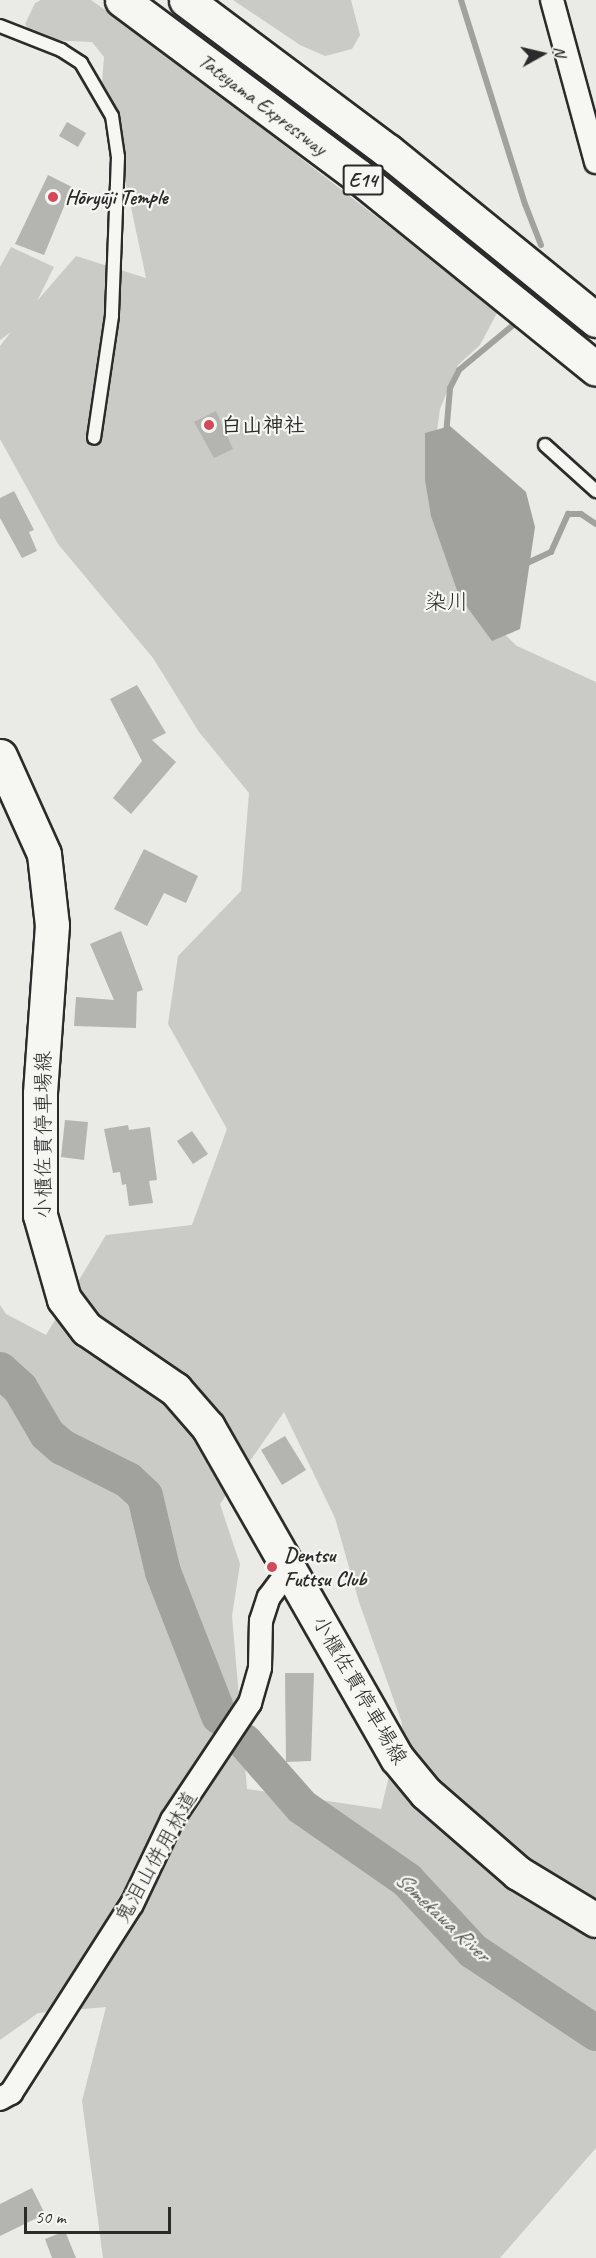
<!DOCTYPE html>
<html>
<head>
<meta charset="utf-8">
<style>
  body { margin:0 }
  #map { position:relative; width:596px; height:2258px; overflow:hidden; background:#eaeae6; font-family:Caveat,"Klee One",sans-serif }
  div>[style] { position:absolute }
  .green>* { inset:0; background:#cacac7 }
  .water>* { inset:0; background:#a1a19e }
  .stream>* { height:6px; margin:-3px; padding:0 3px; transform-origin:3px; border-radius:3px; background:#a1a19e }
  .river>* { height:36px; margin:-18px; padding:0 18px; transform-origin:18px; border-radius:18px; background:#a1a19e }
  .building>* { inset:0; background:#b4b4b1 }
  .roads { filter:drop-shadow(2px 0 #2b2b2b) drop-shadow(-2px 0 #2b2b2b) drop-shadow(0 2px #2b2b2b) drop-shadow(0 -2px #2b2b2b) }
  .lane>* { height:12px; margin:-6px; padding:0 6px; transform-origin:6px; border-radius:6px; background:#f6f6f2 }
  .street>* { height:22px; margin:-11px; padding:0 11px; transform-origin:11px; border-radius:11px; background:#f6f6f2 }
  .secondary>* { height:33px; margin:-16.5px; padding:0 16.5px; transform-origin:16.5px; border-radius:16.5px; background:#f6f6f2 }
  .highway>* { height:33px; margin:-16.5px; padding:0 16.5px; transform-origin:16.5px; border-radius:16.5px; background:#f6f6f2 }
  .dots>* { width:16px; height:16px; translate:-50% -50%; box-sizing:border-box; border:3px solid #f6f6f2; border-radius:50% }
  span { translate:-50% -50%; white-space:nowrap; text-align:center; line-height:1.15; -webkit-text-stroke:4.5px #f6f6f2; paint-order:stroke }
  .shield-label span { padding:2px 4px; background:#f6f6f2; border:2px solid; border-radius:4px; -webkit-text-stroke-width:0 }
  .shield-label { font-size:20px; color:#2b2b2b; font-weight:700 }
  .street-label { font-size:21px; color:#2b2b2b }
  .poi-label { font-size:21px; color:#2b2b2b; font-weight:700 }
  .left { translate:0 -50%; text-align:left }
  .neighbourhood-label { font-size:22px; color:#2b2b2b }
  .water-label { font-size:22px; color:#545453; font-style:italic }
  .north { position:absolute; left:512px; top:24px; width:60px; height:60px; -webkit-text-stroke:4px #f6f6f2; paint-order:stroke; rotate:82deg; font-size:16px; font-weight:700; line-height:24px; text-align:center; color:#2b2b2b }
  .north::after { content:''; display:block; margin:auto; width:21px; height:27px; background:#2b2b2b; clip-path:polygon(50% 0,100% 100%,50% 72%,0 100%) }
  .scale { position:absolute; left:24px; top:2207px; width:147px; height:27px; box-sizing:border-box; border:3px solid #2b2b2b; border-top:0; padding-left:8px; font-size:18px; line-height:21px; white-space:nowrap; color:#2b2b2b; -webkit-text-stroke:4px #f6f6f2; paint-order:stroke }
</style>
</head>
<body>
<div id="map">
  <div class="green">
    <i style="clip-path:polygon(evenodd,41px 0,91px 0,152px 43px,498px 311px,480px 345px,458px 365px,440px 409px,434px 452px,495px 625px,517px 646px,596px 682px,596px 2148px,500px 2258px,103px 2258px,82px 2101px,106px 2007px,38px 2013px,0 2040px,0 1305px,6px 1314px,46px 1335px,106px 1235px,192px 1225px,227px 1129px,168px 1024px,178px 956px,241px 891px,249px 793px,199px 732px,153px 658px,58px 544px,0 439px,0 346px,11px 332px,0 340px,0 267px,11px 247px,54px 267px,37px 301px,76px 256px,146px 278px,127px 188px,101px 96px,104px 57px,92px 42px,48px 40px,33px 35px,25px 24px,35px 3px,41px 0,284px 1412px,335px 1518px,359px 1602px,402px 1723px,381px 1809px,247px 1789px,232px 1616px,240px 1564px,220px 1504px,284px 1412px)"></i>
    <i style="clip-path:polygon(233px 0,351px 0,360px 35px,352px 49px,325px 56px,300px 45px)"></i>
  </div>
  <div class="water">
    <i style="clip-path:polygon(450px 426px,526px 492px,535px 527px,520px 629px,492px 641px,459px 596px,431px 516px,425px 480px,425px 433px)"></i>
  </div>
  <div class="stream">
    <i style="left:461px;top:0;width:214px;rotate:72.6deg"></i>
    <i style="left:525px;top:204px;width:44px;rotate:68.7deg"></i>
    <i style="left:446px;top:435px;width:47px;rotate:-85.1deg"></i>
    <i style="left:450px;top:388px;width:20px;rotate:-63deg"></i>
    <i style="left:459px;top:370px;width:77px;rotate:-39.7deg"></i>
    <i style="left:523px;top:565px;width:31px;rotate:-25deg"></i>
    <i style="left:551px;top:552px;width:42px;rotate:-65.9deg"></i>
    <i style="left:568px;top:514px;width:13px"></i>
    <i style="left:581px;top:514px;width:18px;rotate:34deg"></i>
  </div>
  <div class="river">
    <i style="left:0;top:1370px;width:27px;rotate:42deg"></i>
    <i style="left:20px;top:1388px;width:53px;rotate:59.6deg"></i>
    <i style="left:47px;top:1434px;width:20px;rotate:41deg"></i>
    <i style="left:62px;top:1447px;width:74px;rotate:26.6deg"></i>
    <i style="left:128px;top:1480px;width:23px;rotate:43deg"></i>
    <i style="left:145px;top:1496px;width:78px;rotate:76.7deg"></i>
    <i style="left:163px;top:1572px;width:155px;rotate:68.7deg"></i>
    <i style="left:245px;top:1742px;width:86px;rotate:48.8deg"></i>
    <i style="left:302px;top:1807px;width:128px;rotate:34.8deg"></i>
    <i style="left:407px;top:1880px;width:97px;rotate:47.1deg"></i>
    <i style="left:473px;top:1951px;width:148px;rotate:33.7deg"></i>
  </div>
  <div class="building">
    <i style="clip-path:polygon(67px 122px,86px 133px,78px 147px,59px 136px)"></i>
    <i style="clip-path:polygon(48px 175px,72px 187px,44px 255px,15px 244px)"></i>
    <i style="clip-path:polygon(216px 411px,233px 449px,214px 458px,194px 422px)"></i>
    <i style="clip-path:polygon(14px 491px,34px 530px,29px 532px,37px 551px,22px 558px,0 518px,0 498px)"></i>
    <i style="clip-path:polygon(137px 685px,166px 733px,152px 740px,176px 762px,131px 814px,113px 798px,142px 761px,110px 699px)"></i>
    <i style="clip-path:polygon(144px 849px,198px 876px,186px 903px,164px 893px,147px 926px,114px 909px)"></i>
    <i style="clip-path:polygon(121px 931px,143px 990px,137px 992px,136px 1028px,74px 1026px,76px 997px,114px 1000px,90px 944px)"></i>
    <i style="clip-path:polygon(65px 1120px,88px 1122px,84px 1160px,61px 1157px)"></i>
    <i style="clip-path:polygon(128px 1125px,129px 1130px,150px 1127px,157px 1180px,149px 1181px,153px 1203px,129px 1206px,126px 1184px,122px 1185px,120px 1172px,113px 1173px,104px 1129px)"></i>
    <i style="clip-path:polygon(192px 1131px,208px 1154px,193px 1164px,177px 1141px)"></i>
    <i style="clip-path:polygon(285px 1436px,306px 1470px,282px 1485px,261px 1450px)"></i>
    <i style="clip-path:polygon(285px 1673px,314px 1673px,311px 1761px,286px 1762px)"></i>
    <i style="clip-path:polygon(32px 2188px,45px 2214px,0 2236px,0 2204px)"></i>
    <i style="clip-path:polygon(65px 2231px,76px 2258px,52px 2258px,45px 2239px)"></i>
  </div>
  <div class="roads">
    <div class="lane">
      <i style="left:0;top:26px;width:66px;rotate:21.5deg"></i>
      <i style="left:61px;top:50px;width:24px;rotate:33deg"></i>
      <i style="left:81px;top:63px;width:61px;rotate:59.7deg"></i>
      <i style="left:112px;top:116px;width:41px;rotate:81.7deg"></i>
      <i style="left:118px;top:157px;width:159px;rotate:92.2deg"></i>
      <i style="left:112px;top:316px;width:123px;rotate:98.4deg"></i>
      <i style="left:545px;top:445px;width:69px;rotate:42deg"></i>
    </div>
    <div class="street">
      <i style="left:552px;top:0;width:168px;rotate:74.8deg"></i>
      <i style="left:0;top:2099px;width:13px;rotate:-29deg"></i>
      <i style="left:11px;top:2093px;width:224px;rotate:-57.4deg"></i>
      <i style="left:132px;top:1904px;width:93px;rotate:-64.5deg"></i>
      <i style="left:172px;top:1820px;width:141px;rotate:-56.3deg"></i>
      <i style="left:250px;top:1703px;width:37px;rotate:-74deg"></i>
      <i style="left:260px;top:1667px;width:46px;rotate:-88.8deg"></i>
      <i style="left:261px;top:1621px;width:25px;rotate:-72deg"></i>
      <i style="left:269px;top:1597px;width:35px;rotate:-53deg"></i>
    </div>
    <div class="secondary">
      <i style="left:0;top:756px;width:107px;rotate:65.8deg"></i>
      <i style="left:44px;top:854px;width:71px;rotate:83.6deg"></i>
      <i style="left:52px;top:925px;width:169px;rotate:94.1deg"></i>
      <i style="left:40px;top:1094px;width:121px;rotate:90deg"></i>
      <i style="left:40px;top:1215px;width:87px;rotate:74.1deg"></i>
      <i style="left:64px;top:1299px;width:38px;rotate:53deg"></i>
      <i style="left:87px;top:1329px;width:107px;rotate:34.3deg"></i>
      <i style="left:175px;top:1389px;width:50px;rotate:49deg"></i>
      <i style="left:208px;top:1427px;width:381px;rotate:60.3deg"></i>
      <i style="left:397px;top:1758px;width:45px;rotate:50.4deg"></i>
      <i style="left:426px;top:1793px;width:122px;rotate:41deg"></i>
      <i style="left:518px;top:1873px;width:91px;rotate:31.1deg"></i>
    </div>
    <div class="highway">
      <i style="left:122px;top:0;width:294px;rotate:36.7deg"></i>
      <i style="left:358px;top:176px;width:306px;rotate:39deg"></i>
      <i style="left:186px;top:0;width:252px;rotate:36.8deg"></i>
      <i style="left:388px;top:151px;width:268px;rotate:39.1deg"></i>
    </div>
  </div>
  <div class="dots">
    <i style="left:53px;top:197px;background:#d1495b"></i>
    <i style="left:209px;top:425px;background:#d1495b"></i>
    <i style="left:272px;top:1567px;background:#d1495b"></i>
  </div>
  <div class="shield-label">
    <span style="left:363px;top:180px">E14</span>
  </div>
  <div class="street-label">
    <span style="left:263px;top:104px;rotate:37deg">Tateyama Expressway</span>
    <span style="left:43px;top:1135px;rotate:-90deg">小櫃佐貫停車場線</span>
    <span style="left:360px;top:1690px;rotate:60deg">小櫃佐貫停車場線</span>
    <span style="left:156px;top:1857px;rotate:-61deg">鬼泪山併用林道</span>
  </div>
  <div class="poi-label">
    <span class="left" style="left:65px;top:197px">Hōryūji Temple</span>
    <span class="left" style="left:221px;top:425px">白山神社</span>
    <span class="left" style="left:284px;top:1567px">Dentsu<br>Futtsu Club</span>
  </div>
  <div class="neighbourhood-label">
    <span style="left:447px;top:603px">染川</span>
  </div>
  <div class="water-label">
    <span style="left:442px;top:1917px;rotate:43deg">Somekawa River</span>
  </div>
  <div class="north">N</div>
  <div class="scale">50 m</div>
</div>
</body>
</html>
